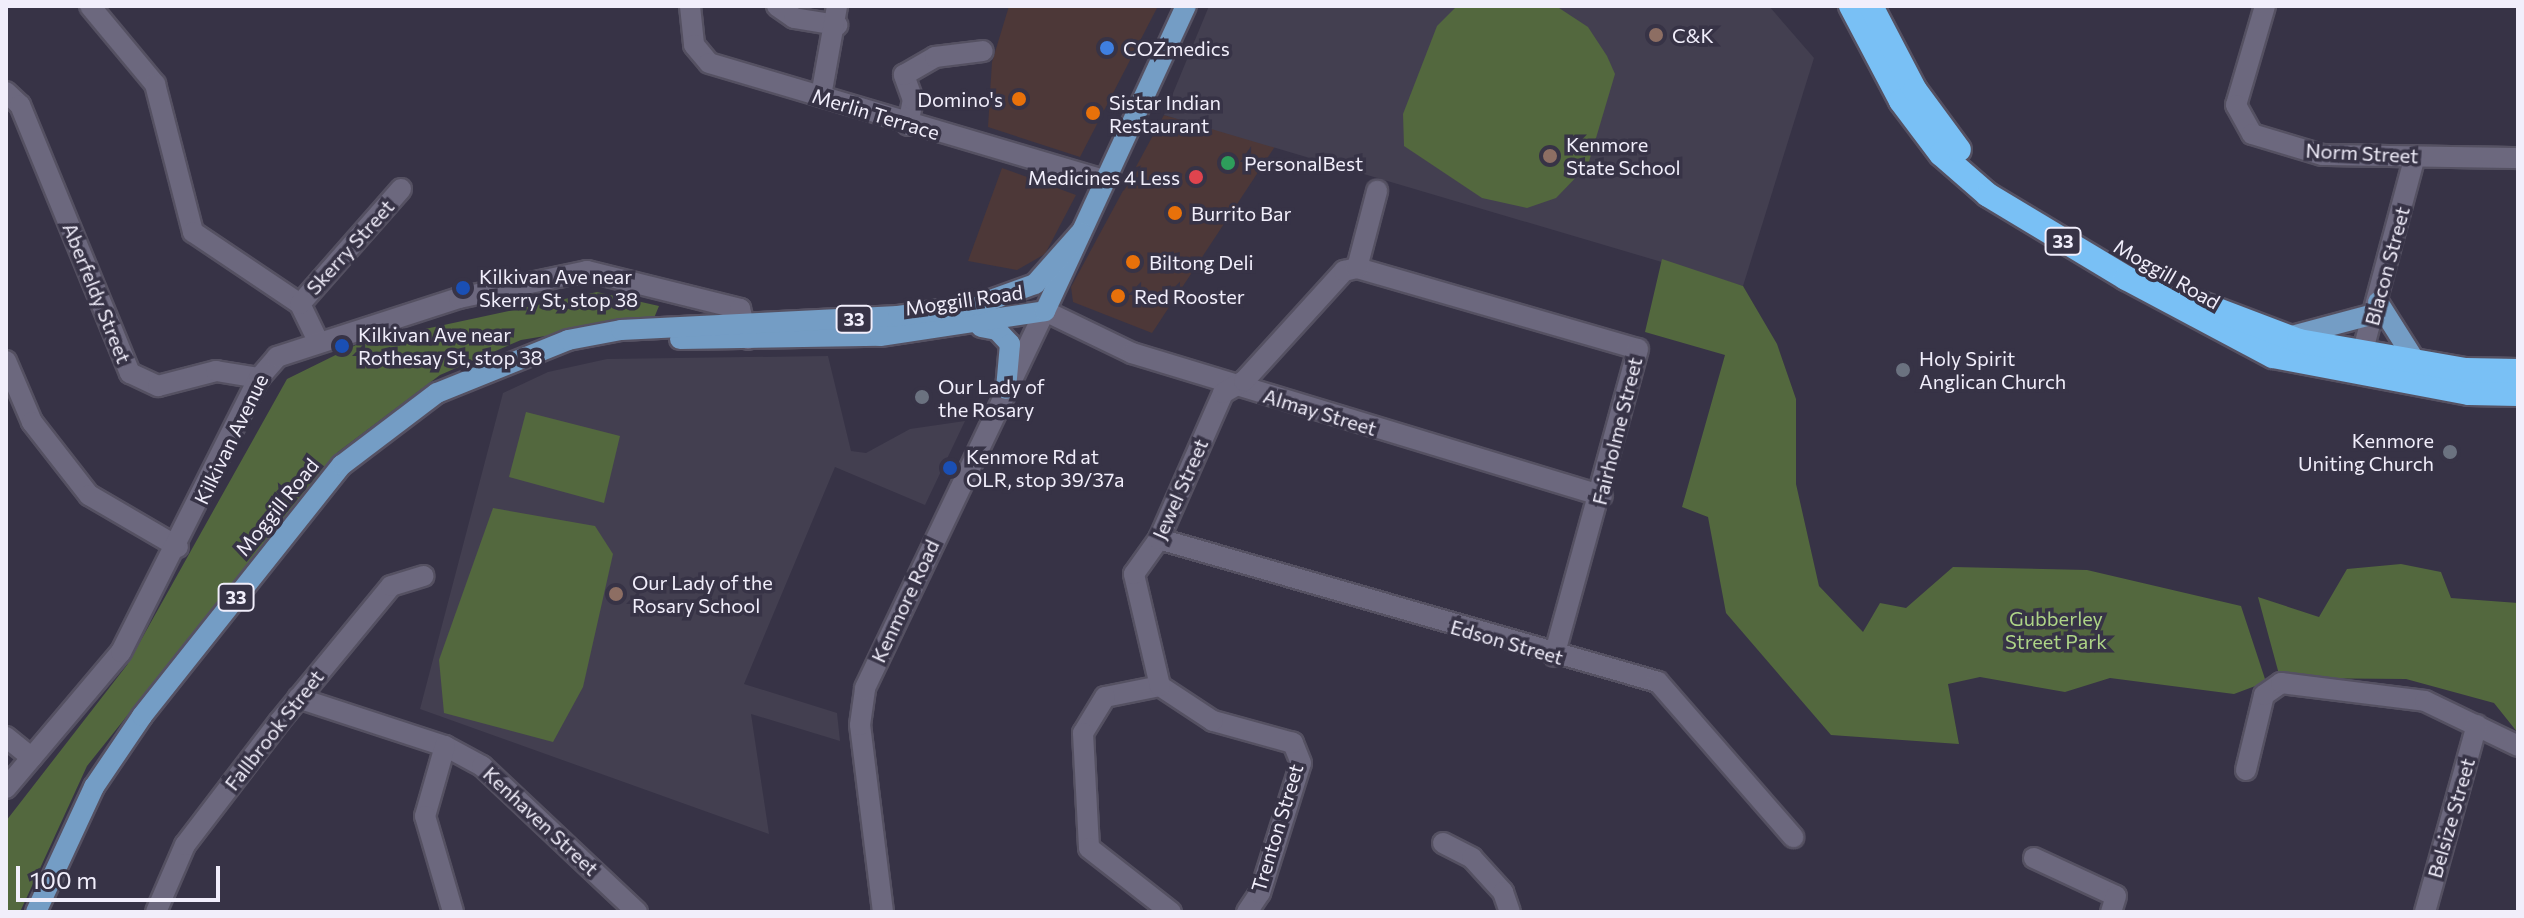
<!DOCTYPE html>
<html>
<head>
<meta charset="utf-8">
<style>
  body { margin:0 }
  #map { position:relative; width:2524px; height:918px; overflow:hidden; background:#373346; font-family:Commissioner,sans-serif }
  div>[style] { position:absolute }
  .commercial>* { inset:0; background:#4d3838 }
  .education>* { inset:0; background:#433f50 }
  .green>* { inset:0; background:#53683e }
  .roads { filter:drop-shadow(2px 0 #555162) drop-shadow(-2px 0 #555162) drop-shadow(0 2px #555162) drop-shadow(0 -2px #555162) }
  .minor>* { height:20px; margin:-10px; padding:0 10px; transform-origin:10px; border-radius:10px; background:#6c687e }
  .major>* { height:20px; margin:-10px; padding:0 10px; transform-origin:10px; border-radius:10px; background:#749dc5 }
  .highway>* { height:24px; margin:-12px; padding:0 12px; transform-origin:12px; border-radius:12px; background:#79c0f5 }
  .dots>* { width:22px; height:22px; translate:-50% -50%; box-sizing:border-box; border:4px solid #373346; border-radius:50% }
  span { translate:-50% -50%; white-space:nowrap; text-align:center; line-height:1.15; -webkit-text-stroke:7px #373346; paint-order:stroke }
  .shield-label span { padding:2px 6px; background:#373346; border:2px solid; border-radius:6px; -webkit-text-stroke-width:0 }
  .shield-label { font-size:18px; color:#f1eefb; font-weight:700 }
  .poi-label { font-size:20px; color:#f1eefb }
  .left { translate:0 -50%; text-align:left }
  .right { translate:-100% -50%; text-align:right }
  .street-label { font-size:20px; color:#f1eefb }
  .park-label { font-size:20px; color:#aed487 }
  .frame { position:absolute; inset:0; border:8px solid #f1eefb; pointer-events:none }
  .scale { position:absolute; left:16px; top:866px; width:204px; height:36px; box-sizing:border-box; border:4px solid #f1eefb; border-top:0; padding-left:10px; font-size:24px; line-height:28px; white-space:nowrap; color:#f1eefb; -webkit-text-stroke:6px #373346; paint-order:stroke }
</style>
</head>
<body>
<div id="map">
  <div class="commercial">
    <i style="clip-path:polygon(1009px 6px,1158px 6px,1080px 157px,988px 127px,992px 62px)"></i>
    <i style="clip-path:polygon(1164px 115px,1276px 145px,1152px 333px,1073px 302px,1071px 287px)"></i>
    <i style="clip-path:polygon(1002px 168px,1076px 195px,1045px 254px,1017px 270px,968px 261px)"></i>
  </div>
  <div class="education">
    <i style="clip-path:polygon(1209px 6px,1769px 6px,1814px 58px,1743px 286px,1164px 115px)"></i>
    <i style="clip-path:polygon(828px 356px,851px 451px,866px 453px,910px 429px,965px 421px,925px 505px,835px 467px,744px 684px,837px 713px,840px 741px,751px 714px,769px 834px,420px 709px,503px 393px,548px 372px,607px 359px)"></i>
  </div>
  <div class="green">
    <i style="clip-path:polygon(1457px 6px,1556px 6px,1588px 27px,1607px 56px,1615px 74px,1588px 165px,1556px 198px,1527px 208px,1482px 198px,1404px 146px,1403px 114px,1437px 26px)"></i>
    <i style="clip-path:polygon(1662px 259px,1743px 286px,1777px 344px,1796px 399px,1796px 484px,1819px 586px,1863px 632px,1880px 603px,1906px 608px,1953px 567px,2087px 570px,2241px 606px,2266px 682px,2234px 694px,2110px 678px,2065px 692px,1980px 677px,1948px 684px,1959px 744px,1831px 735px,1726px 613px,1708px 517px,1682px 507px,1725px 355px,1645px 332px)"></i>
    <i style="clip-path:polygon(597px 292px,659px 306px,654px 318px,521px 340px,440px 375px,338px 452px,87px 766px,20px 912px,6px 912px,6px 821px,127px 665px,287px 379px,360px 343px)"></i>
    <i style="clip-path:polygon(526px 412px,620px 436px,604px 503px,509px 477px)"></i>
    <i style="clip-path:polygon(493px 508px,595px 526px,613px 554px,583px 687px,553px 742px,444px 713px,439px 660px)"></i>
    <i style="clip-path:polygon(2401px 564px,2441px 572px,2451px 598px,2518px 603px,2518px 733px,2494px 703px,2406px 679px,2280px 678px,2258px 597px,2319px 617px,2347px 569px)"></i>
  </div>
  <div class="roads">
    <div class="minor">
      <i style="left:90px;top:6px;width:102px;rotate:50.2deg"></i>
      <i style="left:155px;top:84px;width:153px;rotate:75.6deg"></i>
      <i style="left:193px;top:232px;width:129px;rotate:33.9deg"></i>
      <i style="left:300px;top:304px;width:39px;rotate:64deg"></i>
      <i style="left:690px;top:6px;width:39px;rotate:84deg"></i>
      <i style="left:694px;top:45px;width:23px;rotate:50deg"></i>
      <i style="left:709px;top:63px;width:412px;rotate:16.5deg"></i>
      <i style="left:777px;top:6px;width:21px;rotate:35deg"></i>
      <i style="left:794px;top:18px;width:44px;rotate:9.2deg"></i>
      <i style="left:2265px;top:6px;width:103px;rotate:106.3deg"></i>
      <i style="left:2236px;top:105px;width:33px;rotate:61deg"></i>
      <i style="left:2252px;top:134px;width:73px;rotate:16.7deg"></i>
      <i style="left:2322px;top:155px;width:196px;rotate:0.9deg"></i>
      <i style="left:6px;top:92px;width:19px;rotate:43deg"></i>
      <i style="left:20px;top:105px;width:290px;rotate:67.7deg"></i>
      <i style="left:130px;top:373px;width:31px;rotate:25deg"></i>
      <i style="left:158px;top:386px;width:60px;rotate:-14.5deg"></i>
      <i style="left:216px;top:371px;width:44px;rotate:9.2deg"></i>
      <i style="left:821px;top:96px;width:91px;rotate:-79.9deg"></i>
      <i style="left:908px;top:125px;width:25px;rotate:-79deg"></i>
      <i style="left:913px;top:100px;width:27px;rotate:-110deg"></i>
      <i style="left:904px;top:75px;width:36px;rotate:-30deg"></i>
      <i style="left:935px;top:57px;width:48px;rotate:-7.1deg"></i>
      <i style="left:1357px;top:268px;width:292px;rotate:16.1deg"></i>
      <i style="left:1638px;top:349px;width:318px;rotate:105.3deg"></i>
      <i style="left:300px;top:304px;width:153px;rotate:-48.7deg"></i>
      <i style="left:6px;top:361px;width:66px;rotate:66.9deg"></i>
      <i style="left:32px;top:422px;width:93px;rotate:52deg"></i>
      <i style="left:89px;top:495px;width:103px;rotate:30.3deg"></i>
      <i style="left:2359px;top:365px;width:216px;rotate:-75deg"></i>
      <i style="left:1159px;top:539px;width:519px;rotate:15.99deg"></i>
      <i style="left:1658px;top:682px;width:206px;rotate:48.9deg"></i>
      <i style="left:1160px;top:686px;width:56px;rotate:168.7deg"></i>
      <i style="left:1105px;top:697px;width:42px;rotate:121.4deg"></i>
      <i style="left:1083px;top:733px;width:115px;rotate:87deg"></i>
      <i style="left:1089px;top:848px;width:104px;rotate:38deg"></i>
      <i style="left:298px;top:698px;width:155px;rotate:18.1deg"></i>
      <i style="left:445px;top:746px;width:42px;rotate:28.4deg"></i>
      <i style="left:482px;top:766px;width:213px;rotate:43.3deg"></i>
      <i style="left:6px;top:737px;width:33px;rotate:39deg"></i>
      <i style="left:445px;top:746px;width:73px;rotate:105.9deg"></i>
      <i style="left:425px;top:816px;width:100px;rotate:73.7deg"></i>
      <i style="left:2246px;top:770px;width:77px;rotate:-76.5deg"></i>
      <i style="left:2264px;top:695px;width:21px;rotate:-35deg"></i>
      <i style="left:2281px;top:683px;width:145px;rotate:7.1deg"></i>
      <i style="left:2425px;top:701px;width:103px;rotate:25.8deg"></i>
      <i style="left:6px;top:788px;width:178px;rotate:-49.8deg"></i>
      <i style="left:121px;top:652px;width:307px;rotate:-63.3deg"></i>
      <i style="left:259px;top:378px;width:28px;rotate:-49deg"></i>
      <i style="left:277px;top:357px;width:191px;rotate:-18deg"></i>
      <i style="left:459px;top:298px;width:131px;rotate:-11.9deg"></i>
      <i style="left:587px;top:271px;width:158px;rotate:13.9deg"></i>
      <i style="left:740px;top:309px;width:31px;rotate:75deg"></i>
      <i style="left:1443px;top:843px;width:33px;rotate:27deg"></i>
      <i style="left:1472px;top:858px;width:46px;rotate:47.6deg"></i>
      <i style="left:1503px;top:892px;width:21px;rotate:71deg"></i>
      <i style="left:2034px;top:858px;width:90px;rotate:24.9deg"></i>
      <i style="left:2116px;top:896px;width:17px;rotate:107deg"></i>
      <i style="left:156px;top:912px;width:73px;rotate:-66.6deg"></i>
      <i style="left:185px;top:845px;width:155px;rotate:-52.6deg"></i>
      <i style="left:279px;top:722px;width:176px;rotate:-50.5deg"></i>
      <i style="left:391px;top:586px;width:34px;rotate:-17deg"></i>
      <i style="left:883px;top:912px;width:188px;rotate:-97deg"></i>
      <i style="left:860px;top:725px;width:37px;rotate:-82deg"></i>
      <i style="left:865px;top:688px;width:418px;rotate:-64.5deg"></i>
      <i style="left:1045px;top:311px;width:97px;rotate:25.8deg"></i>
      <i style="left:1132px;top:353px;width:491px;rotate:16.9deg"></i>
      <i style="left:1247px;top:912px;width:23px;rotate:-56deg"></i>
      <i style="left:1260px;top:893px;width:136px;rotate:-72.5deg"></i>
      <i style="left:1301px;top:763px;width:22px;rotate:-112deg"></i>
      <i style="left:1293px;top:743px;width:83px;rotate:-164.6deg"></i>
      <i style="left:1213px;top:721px;width:64px;rotate:-146.6deg"></i>
      <i style="left:1160px;top:686px;width:115px;rotate:-103.1deg"></i>
      <i style="left:1134px;top:574px;width:43px;rotate:-54.5deg"></i>
      <i style="left:1159px;top:539px;width:159px;rotate:-66.3deg"></i>
      <i style="left:1223px;top:393px;width:24px;rotate:-30deg"></i>
      <i style="left:1244px;top:381px;width:149px;rotate:-47.7deg"></i>
      <i style="left:1344px;top:271px;width:13px;rotate:-13deg"></i>
      <i style="left:1357px;top:268px;width:80px;rotate:-75.4deg"></i>
      <i style="left:2425px;top:912px;width:194px;rotate:-74.5deg"></i>
    </div>
    <div class="major">
      <i style="left:2378px;top:302px;width:71px;rotate:57.7deg"></i>
      <i style="left:981px;top:327px;width:16px;rotate:11deg"></i>
      <i style="left:997px;top:330px;width:19px;rotate:47deg"></i>
      <i style="left:1010px;top:344px;width:45px;rotate:95.1deg"></i>
      <i style="left:2284px;top:338px;width:93px;rotate:-14.9deg"></i>
      <i style="left:680px;top:339px;width:200px;rotate:-0.9deg"></i>
      <i style="left:880px;top:336px;width:167px;rotate:-8.6deg"></i>
      <i style="left:1045px;top:311px;width:336px;rotate:-65.2deg"></i>
      <i style="left:36px;top:912px;width:138px;rotate:-65.1deg"></i>
      <i style="left:94px;top:787px;width:86px;rotate:-55.9deg"></i>
      <i style="left:142px;top:716px;width:321px;rotate:-51.5deg"></i>
      <i style="left:342px;top:465px;width:119px;rotate:-37.2deg"></i>
      <i style="left:437px;top:393px;width:141px;rotate:-22deg"></i>
      <i style="left:568px;top:340px;width:54px;rotate:-10.7deg"></i>
      <i style="left:621px;top:330px;width:277px;rotate:-2.9deg"></i>
      <i style="left:898px;top:316px;width:80px;rotate:-7.9deg"></i>
      <i style="left:977px;top:305px;width:62px;rotate:-19.9deg"></i>
      <i style="left:1035px;top:284px;width:69px;rotate:-48.5deg"></i>
    </div>
    <div class="highway">
      <i style="left:1851px;top:6px;width:107px;rotate:62.2deg"></i>
      <i style="left:1901px;top:101px;width:66px;rotate:53deg"></i>
      <i style="left:1941px;top:154px;width:62px;rotate:41.1deg"></i>
      <i style="left:1988px;top:195px;width:161px;rotate:31deg"></i>
      <i style="left:2126px;top:278px;width:166px;rotate:28deg"></i>
      <i style="left:2273px;top:356px;width:199px;rotate:10.7deg"></i>
      <i style="left:2469px;top:393px;width:49px;rotate:1.2deg"></i>
      <i style="left:1871px;top:6px;width:95px;rotate:62.4deg"></i>
      <i style="left:1915px;top:90px;width:74px;rotate:53.7deg"></i>
      <i style="left:2199px;top:303px;width:107px;rotate:20.8deg"></i>
      <i style="left:2299px;top:341px;width:169px;rotate:9.9deg"></i>
      <i style="left:2466px;top:370px;width:52px;rotate:1.1deg"></i>
    </div>
  </div>
  <div class="dots">
    <i style="left:1656px;top:35px;background:#8d6e63"></i>
    <i style="left:1107px;top:48px;background:#3f7fe0"></i>
    <i style="left:1019px;top:99px;background:#e8710a"></i>
    <i style="left:1093px;top:113px;background:#e8710a"></i>
    <i style="left:1550px;top:156px;background:#8d6e63"></i>
    <i style="left:1228px;top:163px;background:#2e9e5b"></i>
    <i style="left:1196px;top:177px;background:#e0444e"></i>
    <i style="left:1175px;top:213px;background:#e8710a"></i>
    <i style="left:1133px;top:262px;background:#e8710a"></i>
    <i style="left:463px;top:288px;background:#1a4fb4"></i>
    <i style="left:1118px;top:296px;background:#e8710a"></i>
    <i style="left:342px;top:346px;background:#1a4fb4"></i>
    <i style="left:1903px;top:370px;background:#6b7280"></i>
    <i style="left:922px;top:397px;background:#6b7280"></i>
    <i style="left:2450px;top:452px;background:#6b7280"></i>
    <i style="left:950px;top:468px;background:#1a4fb4"></i>
    <i style="left:616px;top:594px;background:#8d6e63"></i>
  </div>
  <div class="shield-label">
    <span style="left:2063px;top:241px">33</span>
    <span style="left:854px;top:319px">33</span>
    <span style="left:236px;top:597px">33</span>
  </div>
  <div class="poi-label">
    <span class="left" style="left:1672px;top:35px">C&amp;K</span>
    <span class="left" style="left:1123px;top:48px">COZmedics</span>
    <span class="right" style="left:1003px;top:99px">Domino's</span>
    <span class="left" style="left:1109px;top:114px">Sistar Indian<br>Restaurant</span>
    <span class="left" style="left:1566px;top:156px">Kenmore<br>State School</span>
    <span class="left" style="left:1244px;top:163px">PersonalBest</span>
    <span class="right" style="left:1180px;top:177px">Medicines 4 Less</span>
    <span class="left" style="left:1191px;top:213px">Burrito Bar</span>
    <span class="left" style="left:1149px;top:262px">Biltong Deli</span>
    <span class="left" style="left:479px;top:288px">Kilkivan Ave near<br>Skerry St, stop 38</span>
    <span class="left" style="left:1134px;top:296px">Red Rooster</span>
    <span class="left" style="left:358px;top:346px">Kilkivan Ave near<br>Rothesay St, stop 38</span>
    <span class="left" style="left:1919px;top:370px">Holy Spirit<br>Anglican Church</span>
    <span class="left" style="left:938px;top:398px">Our Lady of<br>the Rosary</span>
    <span class="right" style="left:2434px;top:452px">Kenmore<br>Uniting Church</span>
    <span class="left" style="left:966px;top:468px">Kenmore Rd at<br>OLR, stop 39/37a</span>
    <span class="left" style="left:632px;top:594px">Our Lady of the<br>Rosary School</span>
  </div>
  <div class="street-label">
    <span style="left:876px;top:114px;rotate:17deg">Merlin Terrace</span>
    <span style="left:2362px;top:153px;rotate:3deg">Norm Street</span>
    <span style="left:350px;top:247px;rotate:-48deg">Skerry Street</span>
    <span style="left:2387px;top:266px;rotate:-75deg">Blacon Street</span>
    <span style="left:2167px;top:274px;rotate:30deg">Moggill Road</span>
    <span style="left:97px;top:293px;rotate:68deg">Aberfeldy Street</span>
    <span style="left:964px;top:300px;rotate:-8deg">Moggill Road</span>
    <span style="left:1320px;top:412px;rotate:17deg">Almay Street</span>
    <span style="left:1617px;top:431px;rotate:-76deg">Fairholme Street</span>
    <span style="left:231px;top:439px;rotate:-64deg">Kilkivan Avenue</span>
    <span style="left:1180px;top:489px;rotate:-66deg">Jewel Street</span>
    <span style="left:277px;top:507px;rotate:-51deg">Moggill Road</span>
    <span style="left:905px;top:601px;rotate:-65deg">Kenmore Road</span>
    <span style="left:1507px;top:642px;rotate:16deg">Edson Street</span>
    <span style="left:274px;top:730px;rotate:-52deg">Fallbrook Street</span>
    <span style="left:2451px;top:818px;rotate:-74deg">Belsize Street</span>
    <span style="left:541px;top:821px;rotate:43deg">Kenhaven Street</span>
    <span style="left:1277px;top:828px;rotate:-73deg">Trenton Street</span>
  </div>
  <div class="park-label">
    <span style="left:2056px;top:630px">Gubberley<br>Street Park</span>
  </div>
  <div class="frame"></div>
  <div class="scale">100 m</div>
</div>
</body>
</html>
